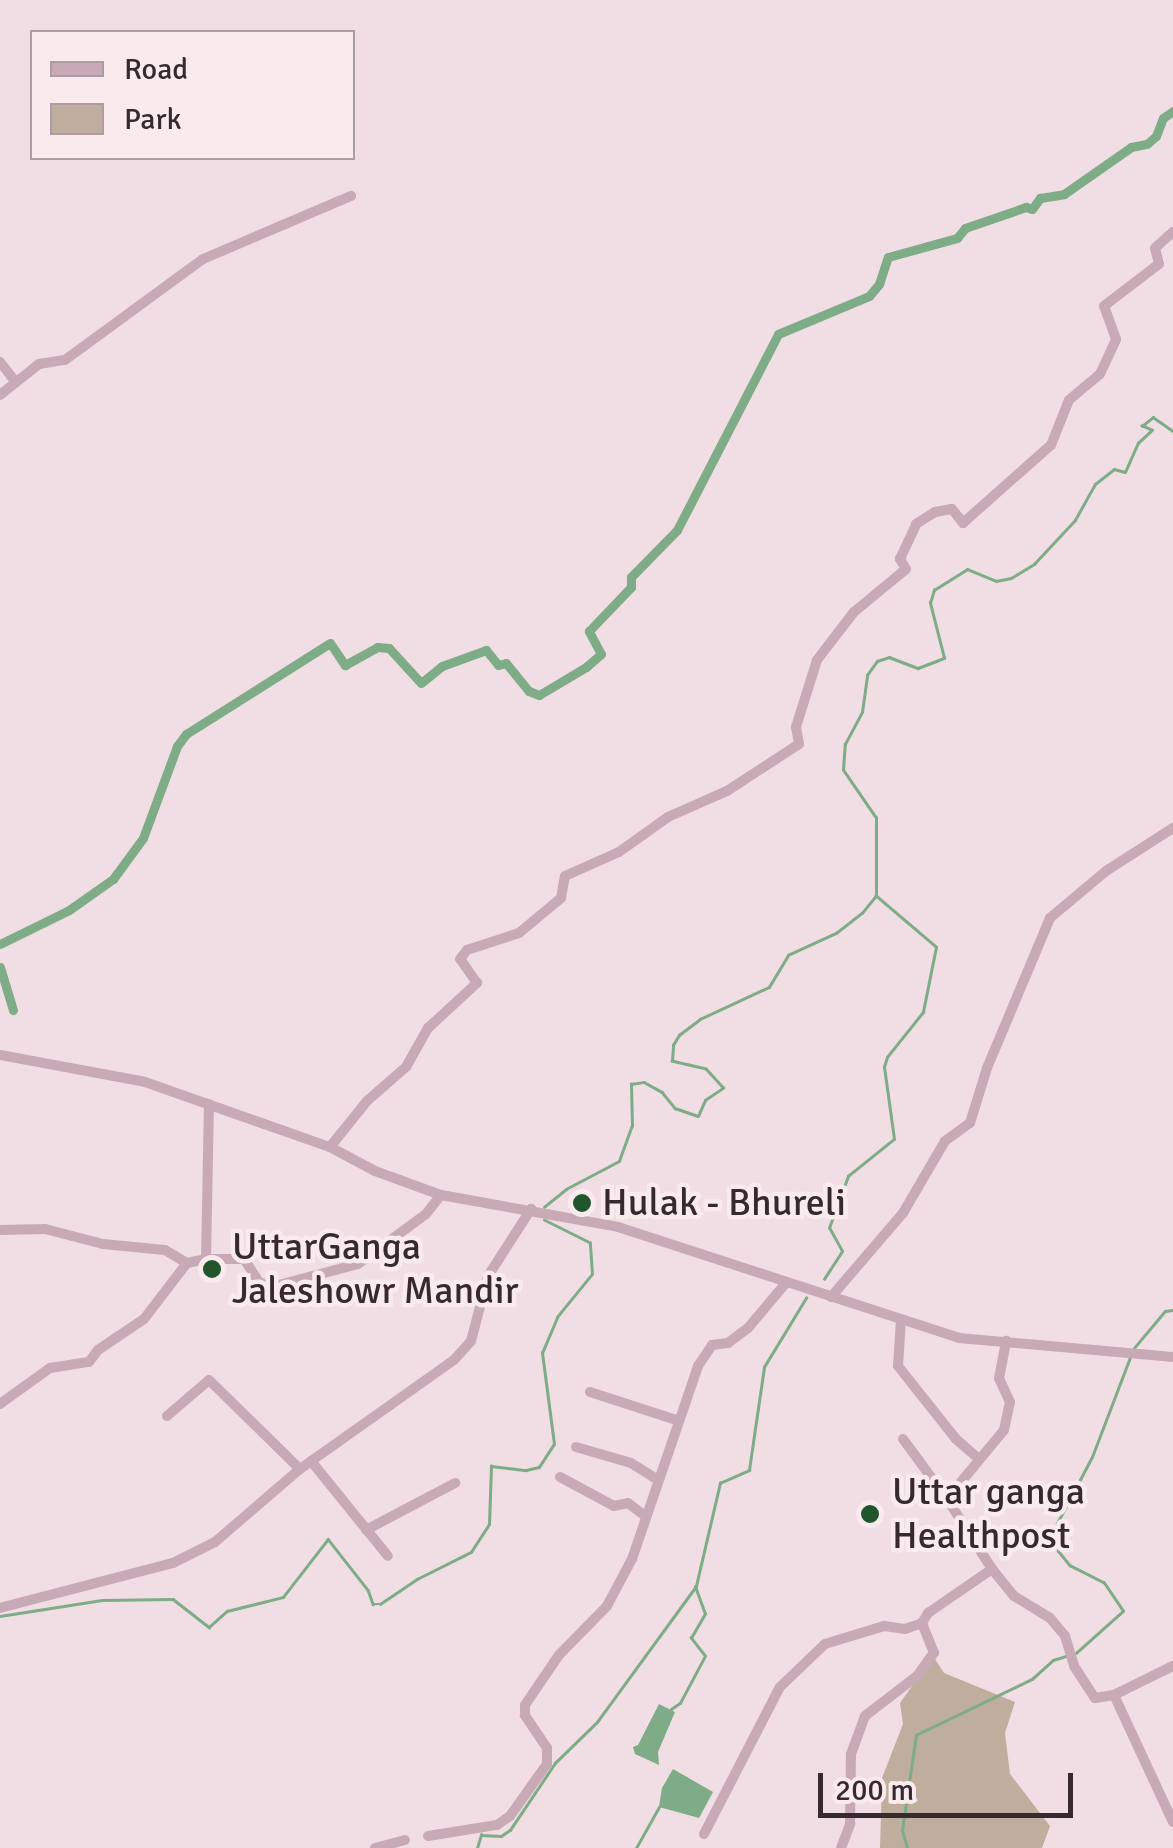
<!DOCTYPE html>
<html>
<head>
<meta charset="utf-8">
<style>
  body { margin:0 }
  #map { position:relative; width:1173px; height:1848px; overflow:hidden; background:#f1dde4; font-family:Signika,sans-serif }
  div>[style] { position:absolute }
  .green>* { inset:0; background:#bfae9e }
  .water>* { inset:0; background:#7eac87 }
  .stream>* { height:2.5px; margin:-1.25px; padding:0 1.25px; transform-origin:1.25px; border-radius:1.25px; background:#7eac87 }
  .canal>* { height:9px; margin:-4.5px; padding:0 4.5px; transform-origin:4.5px; border-radius:4.5px; background:#7eac87 }
  .minor>* { height:10px; margin:-5px; padding:0 5px; transform-origin:5px; border-radius:5px; background:#c8aab6 }
  .dots>* { width:28px; height:28px; translate:-50% -50%; box-sizing:border-box; border:5px solid #f9eaee; border-radius:50% }
  span { translate:-50% -50%; white-space:nowrap; text-align:center; line-height:1.15; -webkit-text-stroke:9px #f9eaee; paint-order:stroke }
  .poi-label { font-size:38px; color:#362930 }
  .left { translate:0 -50%; text-align:left }
  .legend { position:absolute; left:30px; top:30px; width:325px; height:130px; box-sizing:border-box; background:#f9eaee; border:2px solid #ab9da2; margin:0; padding:12px 18px; list-style:none; font-size:30px; color:#362930 }
  .legend li { display:flex; align-items:center; gap:20px; height:50px }
  .legend b { width:50px; border:2px solid #ab9da2 }
  .scale { position:absolute; left:818px; top:1773px; width:255px; height:45px; box-sizing:border-box; border:5px solid #362930; border-top:0; padding-left:12px; font-size:30px; line-height:35px; white-space:nowrap; color:#362930; -webkit-text-stroke:8px #f9eaee; paint-order:stroke }
</style>
</head>
<body>
<div id="map">
  <div class="green">
    <i style="clip-path:polygon(933px 1656px,944px 1673px,1015px 1702px,1005px 1733px,1010px 1774px,1050px 1826px,1042px 1848px,880px 1848px,882px 1778px,903px 1724px,900px 1703px)"></i>
  </div>
  <div class="water">
    <i style="clip-path:polygon(659px 1704px,675px 1712px,658px 1752px,659px 1765px,635px 1754px,633px 1747px,638px 1745px)"></i>
    <i style="clip-path:polygon(673px 1769px,713px 1792px,699px 1818px,659px 1807px,662px 1788px)"></i>
  </div>
  <div class="stream">
    <i style="left:544px;top:1207px;width:28px;rotate:-39deg"></i>
    <i style="left:566px;top:1189px;width:60px;rotate:-27.8deg"></i>
    <i style="left:619px;top:1161px;width:37px;rotate:-70deg"></i>
    <i style="left:632px;top:1126px;width:42px;rotate:-91.4deg"></i>
    <i style="left:631px;top:1084px;width:13px;rotate:-9deg"></i>
    <i style="left:644px;top:1082px;width:21px;rotate:29deg"></i>
    <i style="left:662px;top:1092px;width:21px;rotate:51deg"></i>
    <i style="left:675px;top:1108px;width:24px;rotate:19deg"></i>
    <i style="left:698px;top:1116px;width:17px;rotate:-66deg"></i>
    <i style="left:705px;top:1100px;width:22px;rotate:-34deg"></i>
    <i style="left:723px;top:1088px;width:25px;rotate:-132deg"></i>
    <i style="left:706px;top:1069px;width:35px;rotate:-167deg"></i>
    <i style="left:672px;top:1061px;width:16px;rotate:-86deg"></i>
    <i style="left:673px;top:1045px;width:12px;rotate:-59deg"></i>
    <i style="left:679px;top:1035px;width:26px;rotate:-37deg"></i>
    <i style="left:700px;top:1019px;width:76px;rotate:-24.9deg"></i>
    <i style="left:769px;top:987px;width:37px;rotate:-59deg"></i>
    <i style="left:788px;top:955px;width:53px;rotate:-24.6deg"></i>
    <i style="left:836px;top:933px;width:33px;rotate:-38deg"></i>
    <i style="left:862px;top:913px;width:22px;rotate:-51deg"></i>
    <i style="left:876px;top:896px;width:78px;rotate:-90deg"></i>
    <i style="left:876px;top:818px;width:58px;rotate:-124.5deg"></i>
    <i style="left:843px;top:770px;width:26px;rotate:-86deg"></i>
    <i style="left:845px;top:744px;width:36px;rotate:-62deg"></i>
    <i style="left:862px;top:712px;width:37px;rotate:-82deg"></i>
    <i style="left:867px;top:675px;width:17px;rotate:-54deg"></i>
    <i style="left:877px;top:661px;width:13px;rotate:-18deg"></i>
    <i style="left:889px;top:657px;width:31px;rotate:21deg"></i>
    <i style="left:918px;top:668px;width:28px;rotate:-21deg"></i>
    <i style="left:944px;top:658px;width:57px;rotate:-104.3deg"></i>
    <i style="left:930px;top:603px;width:14px;rotate:-73deg"></i>
    <i style="left:934px;top:590px;width:39px;rotate:-32deg"></i>
    <i style="left:967px;top:569px;width:31px;rotate:22deg"></i>
    <i style="left:996px;top:581px;width:15px;rotate:-11deg"></i>
    <i style="left:1011px;top:578px;width:27px;rotate:-31deg"></i>
    <i style="left:1034px;top:564px;width:60px;rotate:-47deg"></i>
    <i style="left:1075px;top:520px;width:41px;rotate:-60.9deg"></i>
    <i style="left:1095px;top:484px;width:24px;rotate:-38deg"></i>
    <i style="left:1114px;top:469px;width:11px;rotate:15deg"></i>
    <i style="left:1125px;top:472px;width:32px;rotate:-66deg"></i>
    <i style="left:1138px;top:443px;width:19px;rotate:-43deg"></i>
    <i style="left:1152px;top:430px;width:11px;rotate:-158deg"></i>
    <i style="left:1142px;top:426px;width:14px;rotate:-39deg"></i>
    <i style="left:1153px;top:417px;width:24px;rotate:35deg"></i>
    <i style="left:824px;top:1279px;width:33px;rotate:-57deg"></i>
    <i style="left:842px;top:1251px;width:26px;rotate:-119deg"></i>
    <i style="left:829px;top:1228px;width:55px;rotate:-69.9deg"></i>
    <i style="left:848px;top:1176px;width:59px;rotate:-38.8deg"></i>
    <i style="left:894px;top:1139px;width:73px;rotate:-97.9deg"></i>
    <i style="left:884px;top:1067px;width:10px;rotate:-73deg"></i>
    <i style="left:887px;top:1057px;width:58px;rotate:-51.3deg"></i>
    <i style="left:923px;top:1012px;width:66px;rotate:-78.7deg"></i>
    <i style="left:936px;top:947px;width:79px;rotate:-139.6deg"></i>
    <i style="left:1134px;top:1348px;width:48px;rotate:-50deg"></i>
    <i style="left:1165px;top:1311px;width:8px;rotate:-7deg"></i>
    <i style="left:0;top:1616px;width:103px;rotate:-8.9deg"></i>
    <i style="left:102px;top:1600px;width:71px;rotate:-0.8deg"></i>
    <i style="left:173px;top:1599px;width:46px;rotate:37.9deg"></i>
    <i style="left:209px;top:1627px;width:24px;rotate:-42deg"></i>
    <i style="left:227px;top:1611px;width:58px;rotate:-14deg"></i>
    <i style="left:283px;top:1597px;width:73px;rotate:-52.2deg"></i>
    <i style="left:328px;top:1539px;width:65px;rotate:51.9deg"></i>
    <i style="left:368px;top:1590px;width:15px;rotate:70deg"></i>
    <i style="left:373px;top:1604px;width:7px"></i>
    <i style="left:380px;top:1604px;width:45px;rotate:-34deg"></i>
    <i style="left:417px;top:1579px;width:60px;rotate:-26.6deg"></i>
    <i style="left:471px;top:1552px;width:33px;rotate:-57deg"></i>
    <i style="left:489px;top:1524px;width:58px;rotate:-88deg"></i>
    <i style="left:491px;top:1466px;width:35px;rotate:7deg"></i>
    <i style="left:526px;top:1470px;width:13px;rotate:-13deg"></i>
    <i style="left:539px;top:1467px;width:27px;rotate:-57deg"></i>
    <i style="left:554px;top:1444px;width:92px;rotate:-97.5deg"></i>
    <i style="left:542px;top:1353px;width:39px;rotate:-67deg"></i>
    <i style="left:557px;top:1317px;width:55px;rotate:-50.9deg"></i>
    <i style="left:592px;top:1274px;width:31px;rotate:-94deg"></i>
    <i style="left:590px;top:1243px;width:51px;rotate:-153.4deg"></i>
    <i style="left:1076px;top:1653px;width:63px;rotate:-41.8deg"></i>
    <i style="left:1123px;top:1611px;width:34px;rotate:-124deg"></i>
    <i style="left:1104px;top:1583px;width:38px;rotate:-153deg"></i>
    <i style="left:1070px;top:1566px;width:19px;rotate:-129deg"></i>
    <i style="left:1058px;top:1551px;width:22px;rotate:-100deg"></i>
    <i style="left:1054px;top:1529px;width:81px;rotate:-62.2deg"></i>
    <i style="left:1092px;top:1457px;width:109px;rotate:-69.1deg"></i>
    <i style="left:671px;top:1709px;width:11px;rotate:-34deg"></i>
    <i style="left:680px;top:1703px;width:53px;rotate:-62deg"></i>
    <i style="left:705px;top:1656px;width:23px;rotate:-128deg"></i>
    <i style="left:691px;top:1638px;width:28px;rotate:-60deg"></i>
    <i style="left:705px;top:1614px;width:29px;rotate:-110deg"></i>
    <i style="left:477px;top:1848px;width:14px;rotate:-73deg"></i>
    <i style="left:481px;top:1835px;width:20px;rotate:3deg"></i>
    <i style="left:501px;top:1836px;width:11px;rotate:-34deg"></i>
    <i style="left:510px;top:1830px;width:81px;rotate:-56.1deg"></i>
    <i style="left:555px;top:1763px;width:59px;rotate:-44.3deg"></i>
    <i style="left:597px;top:1722px;width:168px;rotate:-53.9deg"></i>
    <i style="left:696px;top:1586px;width:106px;rotate:-76.9deg"></i>
    <i style="left:720px;top:1483px;width:32px;rotate:-24deg"></i>
    <i style="left:749px;top:1470px;width:104px;rotate:-81.7deg"></i>
    <i style="left:764px;top:1367px;width:81px;rotate:-58.7deg"></i>
    <i style="left:636px;top:1848px;width:47px;rotate:-60.7deg"></i>
    <i style="left:907px;top:1848px;width:19px;rotate:-106deg"></i>
    <i style="left:902px;top:1830px;width:96px;rotate:-81.6deg"></i>
    <i style="left:916px;top:1735px;width:129px;rotate:-25.8deg"></i>
    <i style="left:1032px;top:1679px;width:28px;rotate:-42deg"></i>
    <i style="left:1053px;top:1660px;width:17px;rotate:-17deg"></i>
  </div>
  <div class="canal">
    <i style="left:0;top:944px;width:77px;rotate:-26.2deg"></i>
    <i style="left:69px;top:910px;width:54px;rotate:-35.2deg"></i>
    <i style="left:113px;top:879px;width:51px;rotate:-53.8deg"></i>
    <i style="left:143px;top:838px;width:98px;rotate:-69.7deg"></i>
    <i style="left:177px;top:746px;width:15px;rotate:-53deg"></i>
    <i style="left:186px;top:734px;width:170px;rotate:-32.3deg"></i>
    <i style="left:330px;top:643px;width:27px;rotate:56deg"></i>
    <i style="left:345px;top:665px;width:37px;rotate:-29deg"></i>
    <i style="left:377px;top:647px;width:12px;rotate:5deg"></i>
    <i style="left:389px;top:648px;width:47px;rotate:47.6deg"></i>
    <i style="left:421px;top:683px;width:27px;rotate:-39deg"></i>
    <i style="left:442px;top:666px;width:47px;rotate:-20deg"></i>
    <i style="left:486px;top:650px;width:19px;rotate:51deg"></i>
    <i style="left:498px;top:665px;width:8px;rotate:-14deg"></i>
    <i style="left:506px;top:663px;width:36px;rotate:51deg"></i>
    <i style="left:529px;top:691px;width:11px;rotate:22deg"></i>
    <i style="left:539px;top:695px;width:55px;rotate:-30.8deg"></i>
    <i style="left:586px;top:667px;width:20px;rotate:-41deg"></i>
    <i style="left:601px;top:654px;width:26px;rotate:-118deg"></i>
    <i style="left:589px;top:631px;width:61px;rotate:-46.3deg"></i>
    <i style="left:631px;top:587px;width:10px;rotate:-90deg"></i>
    <i style="left:631px;top:577px;width:66px;rotate:-45.6deg"></i>
    <i style="left:677px;top:530px;width:220px;rotate:-62.7deg"></i>
    <i style="left:778px;top:334px;width:99px;rotate:-22.7deg"></i>
    <i style="left:869px;top:296px;width:16px;rotate:-50deg"></i>
    <i style="left:879px;top:284px;width:28px;rotate:-72deg"></i>
    <i style="left:888px;top:257px;width:72px;rotate:-15.4deg"></i>
    <i style="left:957px;top:238px;width:13px;rotate:-51deg"></i>
    <i style="left:965px;top:228px;width:65px;rotate:-19deg"></i>
    <i style="left:1026px;top:207px;width:6px;rotate:18deg"></i>
    <i style="left:1032px;top:209px;width:14px;rotate:-54deg"></i>
    <i style="left:1040px;top:198px;width:24px;rotate:-9deg"></i>
    <i style="left:1064px;top:194px;width:82px;rotate:-35deg"></i>
    <i style="left:1131px;top:147px;width:16px;rotate:-11deg"></i>
    <i style="left:1147px;top:144px;width:12px;rotate:-42deg"></i>
    <i style="left:1156px;top:136px;width:19px;rotate:-69deg"></i>
    <i style="left:1163px;top:118px;width:12px;rotate:-35deg"></i>
    <i style="left:0;top:967px;width:45px;rotate:73.2deg"></i>
  </div>
  <div class="minor">
    <i style="left:0;top:362px;width:24px;rotate:52deg"></i>
    <i style="left:0;top:395px;width:50px;rotate:-38.5deg"></i>
    <i style="left:39px;top:364px;width:26px;rotate:-9deg"></i>
    <i style="left:65px;top:360px;width:171px;rotate:-36.2deg"></i>
    <i style="left:203px;top:259px;width:161px;rotate:-23.1deg"></i>
    <i style="left:0;top:1055px;width:147px;rotate:10.5deg"></i>
    <i style="left:145px;top:1082px;width:196px;rotate:19.4deg"></i>
    <i style="left:330px;top:1147px;width:51px;rotate:28.1deg"></i>
    <i style="left:375px;top:1171px;width:70px;rotate:20deg"></i>
    <i style="left:441px;top:1195px;width:180px;rotate:10.2deg"></i>
    <i style="left:618px;top:1227px;width:359px;rotate:18deg"></i>
    <i style="left:959px;top:1338px;width:215px;rotate:5.1deg"></i>
    <i style="left:330px;top:1147px;width:59px;rotate:-51.2deg"></i>
    <i style="left:367px;top:1101px;width:52px;rotate:-41.1deg"></i>
    <i style="left:406px;top:1067px;width:45px;rotate:-60.6deg"></i>
    <i style="left:428px;top:1028px;width:67px;rotate:-42.6deg"></i>
    <i style="left:477px;top:983px;width:29px;rotate:-125deg"></i>
    <i style="left:460px;top:959px;width:11px;rotate:-52deg"></i>
    <i style="left:467px;top:950px;width:55px;rotate:-18.1deg"></i>
    <i style="left:519px;top:933px;width:55px;rotate:-39.8deg"></i>
    <i style="left:561px;top:898px;width:22px;rotate:-80deg"></i>
    <i style="left:565px;top:876px;width:59px;rotate:-24deg"></i>
    <i style="left:619px;top:852px;width:60px;rotate:-35.5deg"></i>
    <i style="left:668px;top:817px;width:64px;rotate:-23.8deg"></i>
    <i style="left:727px;top:791px;width:86px;rotate:-33.1deg"></i>
    <i style="left:799px;top:744px;width:17px;rotate:-100deg"></i>
    <i style="left:796px;top:727px;width:70px;rotate:-72.6deg"></i>
    <i style="left:817px;top:660px;width:61px;rotate:-52.4deg"></i>
    <i style="left:854px;top:612px;width:67px;rotate:-39.6deg"></i>
    <i style="left:906px;top:569px;width:12px;rotate:-121deg"></i>
    <i style="left:900px;top:559px;width:38px;rotate:-65deg"></i>
    <i style="left:916px;top:524px;width:22px;rotate:-32deg"></i>
    <i style="left:935px;top:512px;width:17px;rotate:-10deg"></i>
    <i style="left:952px;top:509px;width:18px;rotate:52deg"></i>
    <i style="left:963px;top:523px;width:118px;rotate:-41.6deg"></i>
    <i style="left:1051px;top:445px;width:48px;rotate:-68.2deg"></i>
    <i style="left:1069px;top:400px;width:40px;rotate:-40deg"></i>
    <i style="left:1100px;top:374px;width:38px;rotate:-65deg"></i>
    <i style="left:1116px;top:339px;width:35px;rotate:-110deg"></i>
    <i style="left:1104px;top:306px;width:69px;rotate:-37.4deg"></i>
    <i style="left:1159px;top:264px;width:16px;rotate:-104deg"></i>
    <i style="left:1155px;top:248px;width:24px;rotate:-42deg"></i>
    <i style="left:0;top:1230px;width:45px;rotate:-1.3deg"></i>
    <i style="left:45px;top:1229px;width:60px;rotate:14.5deg"></i>
    <i style="left:103px;top:1244px;width:62px;rotate:5.5deg"></i>
    <i style="left:165px;top:1250px;width:26px;rotate:31deg"></i>
    <i style="left:187px;top:1263px;width:19px;rotate:-12deg"></i>
    <i style="left:206px;top:1259px;width:155px;rotate:-88.9deg"></i>
    <i style="left:206px;top:1259px;width:38px"></i>
    <i style="left:244px;top:1259px;width:27px;rotate:57deg"></i>
    <i style="left:259px;top:1282px;width:13px;rotate:23deg"></i>
    <i style="left:271px;top:1287px;width:90px;rotate:-14.8deg"></i>
    <i style="left:358px;top:1264px;width:84px;rotate:-36.3deg"></i>
    <i style="left:426px;top:1214px;width:24px;rotate:-52deg"></i>
    <i style="left:831px;top:1297px;width:111px;rotate:-49.4deg"></i>
    <i style="left:903px;top:1213px;width:83px;rotate:-59.7deg"></i>
    <i style="left:945px;top:1141px;width:31px;rotate:-36deg"></i>
    <i style="left:970px;top:1123px;width:58px;rotate:-72.8deg"></i>
    <i style="left:987px;top:1068px;width:163px;rotate:-67.2deg"></i>
    <i style="left:1050px;top:918px;width:73px;rotate:-40deg"></i>
    <i style="left:1106px;top:871px;width:80px;rotate:-32.7deg"></i>
    <i style="left:901px;top:1320px;width:46px;rotate:93.7deg"></i>
    <i style="left:898px;top:1366px;width:93px;rotate:51.5deg"></i>
    <i style="left:956px;top:1439px;width:30px;rotate:41deg"></i>
    <i style="left:590px;top:1392px;width:90px;rotate:18deg"></i>
    <i style="left:0;top:1404px;width:62px;rotate:-35.8deg"></i>
    <i style="left:50px;top:1368px;width:39px;rotate:-9deg"></i>
    <i style="left:89px;top:1362px;width:15px;rotate:-53deg"></i>
    <i style="left:98px;top:1350px;width:55px;rotate:-34deg"></i>
    <i style="left:144px;top:1319px;width:71px;rotate:-52.5deg"></i>
    <i style="left:167px;top:1416px;width:55px;rotate:-40.6deg"></i>
    <i style="left:209px;top:1380px;width:127px;rotate:44.4deg"></i>
    <i style="left:903px;top:1439px;width:74px;rotate:53.7deg"></i>
    <i style="left:576px;top:1447px;width:57px;rotate:16.2deg"></i>
    <i style="left:631px;top:1463px;width:31px;rotate:32deg"></i>
    <i style="left:311px;top:1461px;width:122px;rotate:51deg"></i>
    <i style="left:560px;top:1477px;width:61px;rotate:28.2deg"></i>
    <i style="left:614px;top:1506px;width:14px;rotate:-12deg"></i>
    <i style="left:628px;top:1503px;width:21px;rotate:37deg"></i>
    <i style="left:366px;top:1530px;width:101px;rotate:-27.8deg"></i>
    <i style="left:992px;top:1569px;width:35px;rotate:51deg"></i>
    <i style="left:1014px;top:1596px;width:42px;rotate:31.4deg"></i>
    <i style="left:1050px;top:1618px;width:23px;rotate:50deg"></i>
    <i style="left:1065px;top:1636px;width:31px;rotate:73deg"></i>
    <i style="left:1074px;top:1666px;width:38px;rotate:57deg"></i>
    <i style="left:1095px;top:1698px;width:19px;rotate:-9deg"></i>
    <i style="left:1114px;top:1695px;width:140px;rotate:65.1deg"></i>
    <i style="left:0;top:1608px;width:179px;rotate:-14.6deg"></i>
    <i style="left:173px;top:1563px;width:47px;rotate:-26.6deg"></i>
    <i style="left:215px;top:1542px;width:112px;rotate:-40.7deg"></i>
    <i style="left:300px;top:1469px;width:189px;rotate:-35.3deg"></i>
    <i style="left:454px;top:1360px;width:25px;rotate:-48deg"></i>
    <i style="left:471px;top:1341px;width:67px;rotate:-75.3deg"></i>
    <i style="left:488px;top:1276px;width:80px;rotate:-57.3deg"></i>
    <i style="left:1114px;top:1695px;width:66px;rotate:-26.2deg"></i>
    <i style="left:704px;top:1834px;width:165px;rotate:-62.7deg"></i>
    <i style="left:780px;top:1687px;width:62px;rotate:-43.7deg"></i>
    <i style="left:825px;top:1644px;width:62px;rotate:-17deg"></i>
    <i style="left:884px;top:1626px;width:21px;rotate:8deg"></i>
    <i style="left:905px;top:1629px;width:18px;rotate:-19deg"></i>
    <i style="left:428px;top:1836px;width:70px;rotate:-9.1deg"></i>
    <i style="left:497px;top:1825px;width:16px;rotate:-35deg"></i>
    <i style="left:510px;top:1816px;width:64px;rotate:-54.6deg"></i>
    <i style="left:547px;top:1764px;width:16px;rotate:-90deg"></i>
    <i style="left:547px;top:1748px;width:40px;rotate:-124deg"></i>
    <i style="left:525px;top:1715px;width:10px;rotate:-90deg"></i>
    <i style="left:525px;top:1705px;width:60px;rotate:-55.8deg"></i>
    <i style="left:559px;top:1655px;width:69px;rotate:-45.6deg"></i>
    <i style="left:607px;top:1606px;width:53px;rotate:-62deg"></i>
    <i style="left:632px;top:1559px;width:204px;rotate:-71.1deg"></i>
    <i style="left:698px;top:1366px;width:25px;rotate:-56deg"></i>
    <i style="left:712px;top:1345px;width:16px;rotate:-7deg"></i>
    <i style="left:728px;top:1343px;width:25px;rotate:-37deg"></i>
    <i style="left:748px;top:1328px;width:57px;rotate:-49.9deg"></i>
    <i style="left:375px;top:1848px;width:31px;rotate:-15deg"></i>
    <i style="left:841px;top:1848px;width:26px;rotate:-69deg"></i>
    <i style="left:850px;top:1824px;width:70px;rotate:-89.2deg"></i>
    <i style="left:851px;top:1754px;width:40px;rotate:-69.8deg"></i>
    <i style="left:865px;top:1716px;width:66px;rotate:-37.6deg"></i>
    <i style="left:917px;top:1676px;width:29px;rotate:-54deg"></i>
    <i style="left:934px;top:1653px;width:32px;rotate:-112deg"></i>
    <i style="left:922px;top:1623px;width:12px;rotate:-59deg"></i>
    <i style="left:928px;top:1613px;width:78px;rotate:-34.5deg"></i>
    <i style="left:992px;top:1569px;width:83px;rotate:-122.7deg"></i>
    <i style="left:947px;top:1499px;width:89px;rotate:-50.4deg"></i>
    <i style="left:1004px;top:1430px;width:29px;rotate:-78deg"></i>
    <i style="left:1010px;top:1402px;width:26px;rotate:-115deg"></i>
    <i style="left:999px;top:1378px;width:38px;rotate:-79deg"></i>
  </div>
  <div class="dots">
    <i style="left:582px;top:1203px;background:#21552c"></i>
    <i style="left:212px;top:1269px;background:#21552c"></i>
    <i style="left:870px;top:1514px;background:#21552c"></i>
  </div>
  <div class="poi-label">
    <span class="left" style="left:602px;top:1203px">Hulak - Bhureli</span>
    <span class="left" style="left:232px;top:1269px">UttarGanga<br>Jaleshowr Mandir</span>
    <span class="left" style="left:892px;top:1514px">Uttar ganga<br>Healthpost</span>
  </div>
  <ul class="legend">
  <li><b style="height:12px;background:#c8aab6"></b>Road</li>
  <li><b style="height:28px;background:#bfae9e"></b>Park</li>
  </ul>
  <div class="scale">200 m</div>
</div>
</body>
</html>
